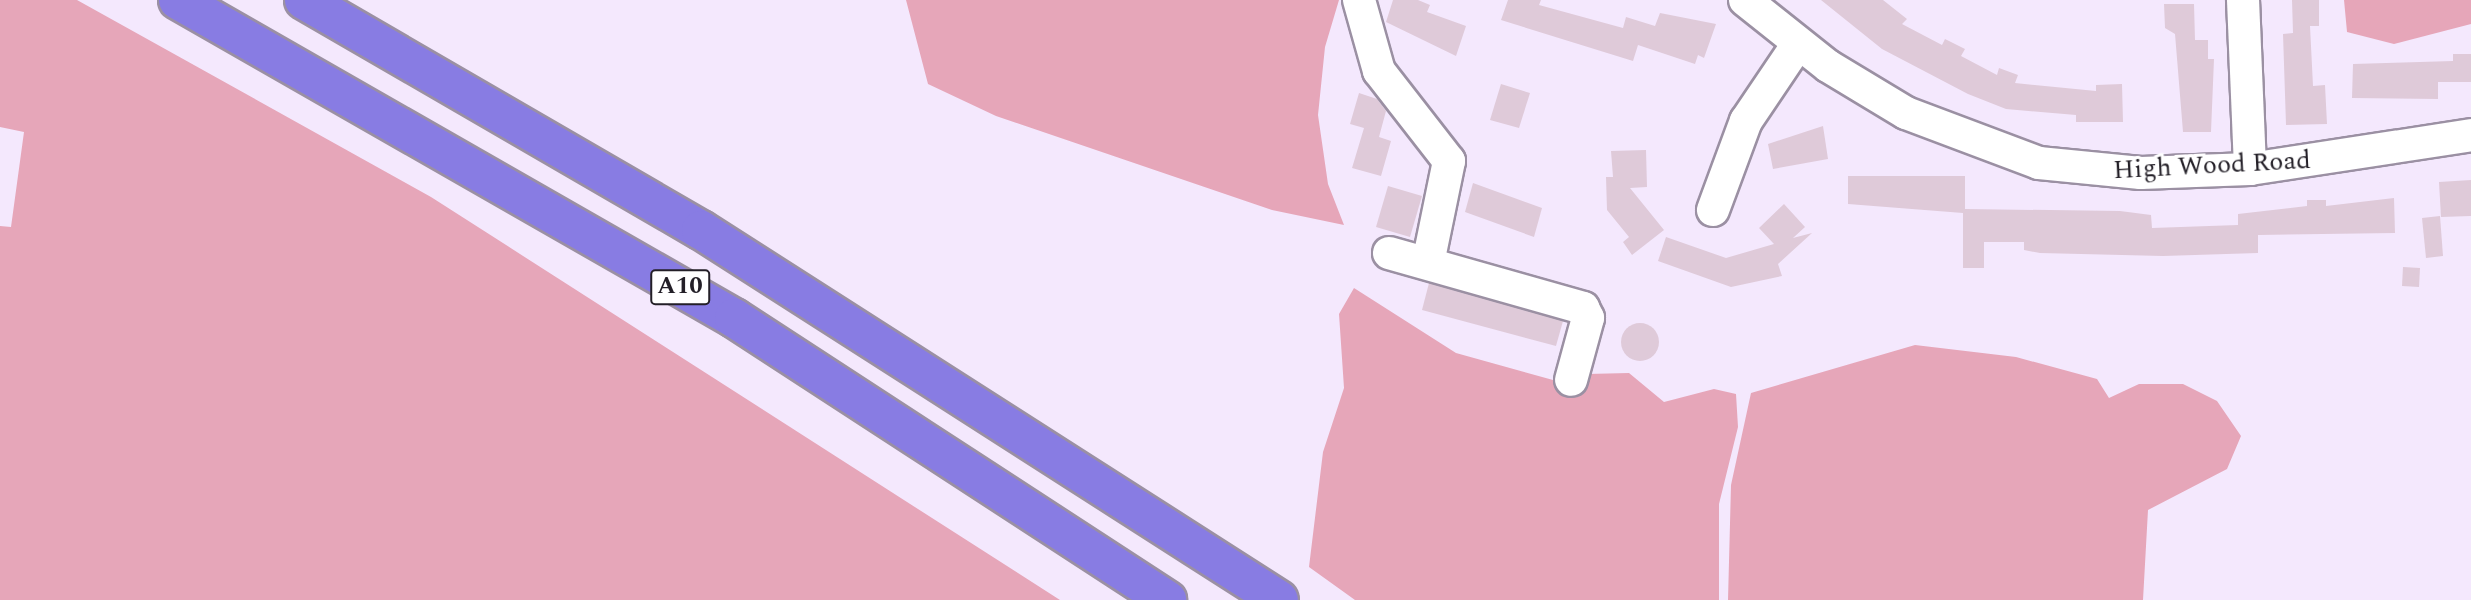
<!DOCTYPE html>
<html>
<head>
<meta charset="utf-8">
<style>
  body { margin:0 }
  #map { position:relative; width:2471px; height:600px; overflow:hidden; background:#f4e8fd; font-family:Spectral,serif }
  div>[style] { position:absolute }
  .green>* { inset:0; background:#e6a6b9 }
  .building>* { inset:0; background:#dfcad9 }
  .round { border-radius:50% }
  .roads { filter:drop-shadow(2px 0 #9b90a3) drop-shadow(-2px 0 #9b90a3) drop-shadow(0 2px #9b90a3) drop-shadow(0 -2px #9b90a3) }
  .minor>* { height:32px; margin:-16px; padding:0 16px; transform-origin:16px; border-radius:16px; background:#fff }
  .highway>* { height:38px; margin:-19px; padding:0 19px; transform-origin:19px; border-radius:19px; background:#887ce3 }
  span { translate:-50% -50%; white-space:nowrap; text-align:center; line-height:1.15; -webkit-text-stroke:6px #fff; paint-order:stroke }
  .shield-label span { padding:2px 5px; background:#fff; border:2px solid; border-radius:5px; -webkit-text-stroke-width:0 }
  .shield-label { font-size:24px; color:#231f27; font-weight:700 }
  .street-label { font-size:26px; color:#231f27 }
</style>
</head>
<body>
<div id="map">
  <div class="green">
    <i style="clip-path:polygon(0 0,77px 0,431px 197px,1060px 600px,0 600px,0 226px,11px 227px,24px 132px,0 127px)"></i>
    <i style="clip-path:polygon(906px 0,1339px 0,1325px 47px,1318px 115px,1328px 184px,1344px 225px,1272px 210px,996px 116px,928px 84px)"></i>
    <i style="clip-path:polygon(2344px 0,2471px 0,2471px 24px,2394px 44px,2347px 32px)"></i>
    <i style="clip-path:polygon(1354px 288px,1456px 353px,1582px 388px,1587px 374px,1629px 373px,1664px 402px,1714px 389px,1736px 394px,1738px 427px,1719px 504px,1719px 600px,1355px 600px,1309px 567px,1323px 452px,1344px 388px,1339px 314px)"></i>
    <i style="clip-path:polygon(1915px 345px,2016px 357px,2097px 379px,2109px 398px,2139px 384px,2183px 384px,2217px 401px,2241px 436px,2227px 469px,2148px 510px,2143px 600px,1728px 600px,1731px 485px,1751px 393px)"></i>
  </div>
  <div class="building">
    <i style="clip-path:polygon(1393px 0,1418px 0,1430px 5px,1427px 12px,1466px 26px,1456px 56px,1386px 22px)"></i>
    <i style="clip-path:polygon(1508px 0,1541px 0,1539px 5px,1623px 28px,1626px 17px,1655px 26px,1660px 13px,1716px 24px,1704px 58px,1698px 55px,1695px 64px,1638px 45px,1633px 61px,1501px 20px)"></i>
    <i style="clip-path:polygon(1821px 0,1883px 0,1907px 19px,1902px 24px,1942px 45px,1945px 39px,1965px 49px,1961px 56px,1997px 75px,1999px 68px,2018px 75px,2015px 83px,2096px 91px,2096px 85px,2122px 84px,2123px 122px,2076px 122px,2076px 115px,2006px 109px,1968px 94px,1882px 49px)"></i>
    <i style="clip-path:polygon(2292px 0,2319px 0,2319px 26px,2310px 26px,2313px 86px,2325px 85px,2327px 124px,2286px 125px,2283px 34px,2293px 33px)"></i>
    <i style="clip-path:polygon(2164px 4px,2194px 4px,2195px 40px,2208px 40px,2208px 59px,2214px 59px,2211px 132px,2183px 132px,2175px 34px,2165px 28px)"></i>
    <i style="clip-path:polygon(2453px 54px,2471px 54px,2471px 82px,2438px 82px,2438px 99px,2352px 98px,2353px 64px,2453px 61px)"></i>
    <i style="clip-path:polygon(1501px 84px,1530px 93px,1519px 128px,1490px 120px)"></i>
    <i style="clip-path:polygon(1359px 93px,1377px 99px,1386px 111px,1379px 137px,1391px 141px,1381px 176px,1352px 168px,1364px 128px,1350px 124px)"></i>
    <i style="clip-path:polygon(1823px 126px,1828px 159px,1773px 169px,1768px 144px)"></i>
    <i style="clip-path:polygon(1646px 150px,1647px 187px,1630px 188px,1664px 230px,1632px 255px,1623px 242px,1629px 237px,1607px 210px,1606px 177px,1613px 177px,1611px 151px)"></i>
    <i style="clip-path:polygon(1848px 176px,1965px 176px,1965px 209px,2120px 211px,2151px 215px,2152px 228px,2238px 225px,2238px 214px,2307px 206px,2307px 200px,2326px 200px,2326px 206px,2394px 198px,2395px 233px,2258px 235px,2258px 253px,2163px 256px,2040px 253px,2024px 250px,2024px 242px,1984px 242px,1984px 268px,1963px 268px,1963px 213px,1848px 204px)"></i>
    <i style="clip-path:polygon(2471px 180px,2471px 216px,2441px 217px,2439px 182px)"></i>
    <i style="clip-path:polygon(1473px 183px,1542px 208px,1534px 237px,1465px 212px)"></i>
    <i style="clip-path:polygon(1388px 186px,1422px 196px,1410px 237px,1376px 227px)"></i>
    <i style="clip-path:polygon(1784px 204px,1805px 227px,1793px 238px,1812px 233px,1778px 264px,1782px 276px,1731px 287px,1658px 261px,1666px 237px,1726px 258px,1774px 244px,1759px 228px)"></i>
    <i style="clip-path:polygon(2440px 216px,2443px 256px,2426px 258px,2422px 218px)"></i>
    <i style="clip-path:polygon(2403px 267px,2420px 268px,2419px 287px,2402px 286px)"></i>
    <i style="clip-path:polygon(1429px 283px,1563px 321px,1556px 346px,1422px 310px)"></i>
    <i class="round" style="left:1621px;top:323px;width:38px;height:38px"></i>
  </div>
  <div class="roads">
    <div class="minor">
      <i style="left:1359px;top:0;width:74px;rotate:74.3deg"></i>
      <i style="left:1379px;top:71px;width:114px;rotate:52.1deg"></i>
      <i style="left:1449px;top:161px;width:104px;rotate:101.6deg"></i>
      <i style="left:1745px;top:0;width:106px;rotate:38.5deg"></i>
      <i style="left:1828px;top:66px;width:91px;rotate:31.1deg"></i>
      <i style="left:1906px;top:113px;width:142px;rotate:20.6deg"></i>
      <i style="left:2039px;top:163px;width:102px;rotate:5.6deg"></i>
      <i style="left:2141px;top:173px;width:109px;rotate:-2.1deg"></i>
      <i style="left:2250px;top:169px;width:224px;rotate:-8.7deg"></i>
      <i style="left:2243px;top:0;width:169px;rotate:87.6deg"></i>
      <i style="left:1713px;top:210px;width:95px;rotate:-69.7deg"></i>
      <i style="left:1746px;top:121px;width:93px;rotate:-56deg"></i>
      <i style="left:1389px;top:253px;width:202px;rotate:15.8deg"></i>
      <i style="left:1583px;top:308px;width:11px;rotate:63deg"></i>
      <i style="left:1588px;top:318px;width:64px;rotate:105.3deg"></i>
    </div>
    <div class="highway">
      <i style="left:178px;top:0;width:641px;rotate:29.77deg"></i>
      <i style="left:734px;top:318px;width:517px;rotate:33.07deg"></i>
      <i style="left:304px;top:0;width:459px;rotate:30.1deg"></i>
      <i style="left:701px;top:230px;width:686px;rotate:32.62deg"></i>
    </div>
  </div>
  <div class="shield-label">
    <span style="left:680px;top:287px">A10</span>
  </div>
  <div class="street-label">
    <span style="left:2212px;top:166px;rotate:-3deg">High Wood Road</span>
  </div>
</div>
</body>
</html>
